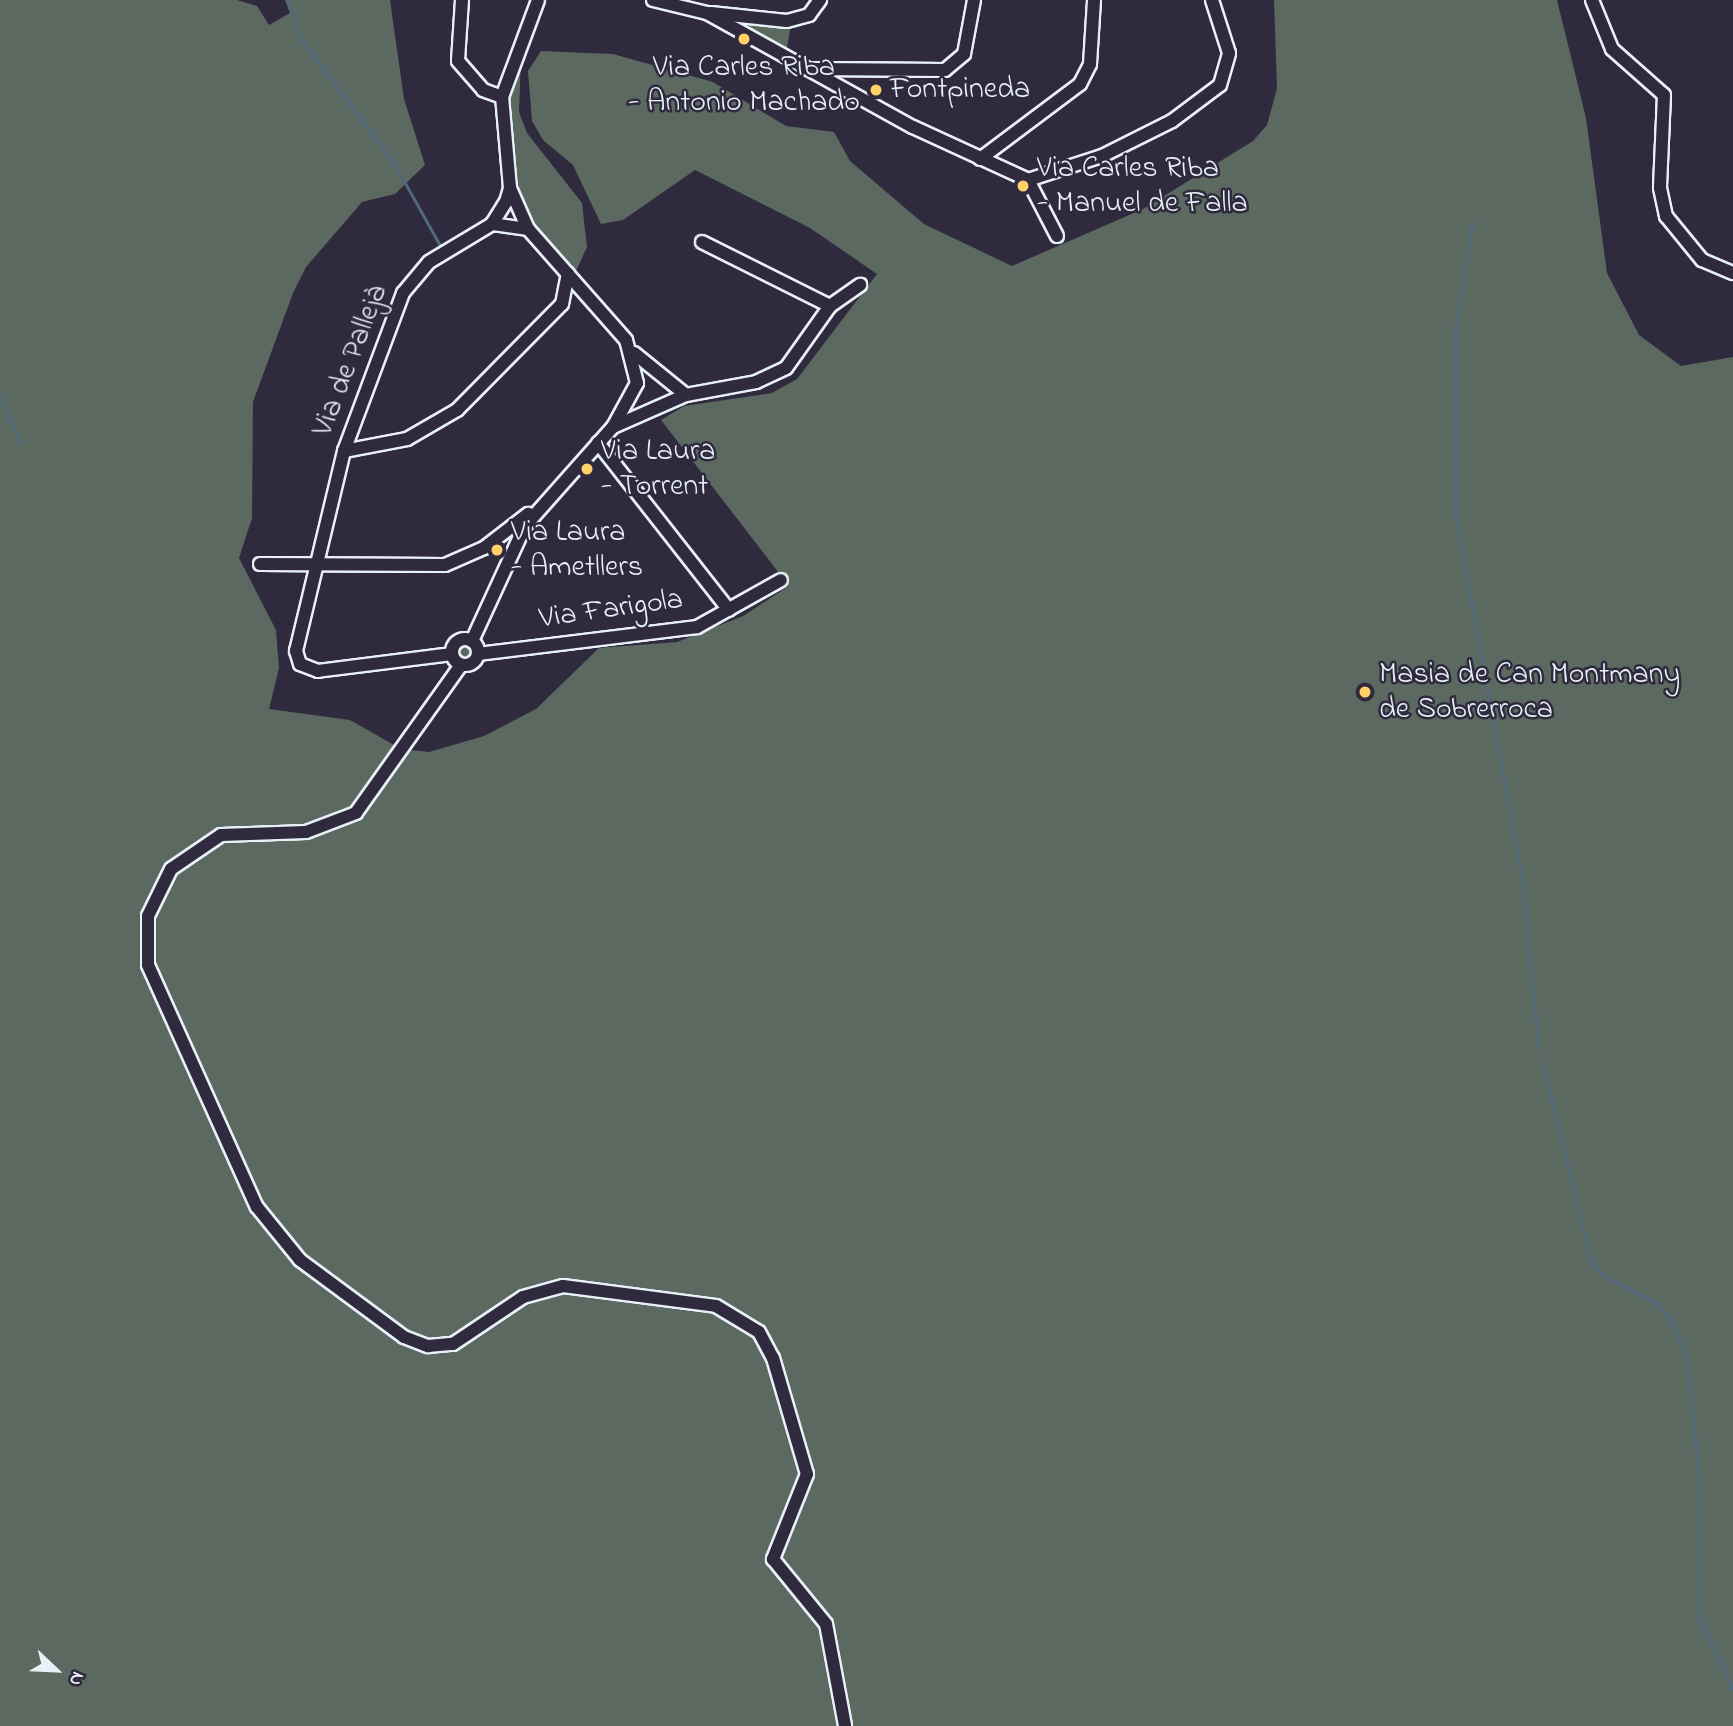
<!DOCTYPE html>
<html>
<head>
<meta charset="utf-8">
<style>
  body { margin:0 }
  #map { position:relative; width:1733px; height:1726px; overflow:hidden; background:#2f2a3d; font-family:"Indie Flower",sans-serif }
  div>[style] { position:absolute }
  .green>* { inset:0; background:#5b6960 }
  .round { border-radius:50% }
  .stream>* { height:2.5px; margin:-1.25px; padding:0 1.25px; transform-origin:1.25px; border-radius:1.25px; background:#52687d }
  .roads { filter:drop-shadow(2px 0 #e8f1f8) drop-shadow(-2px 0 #e8f1f8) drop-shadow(0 2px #e8f1f8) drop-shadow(0 -2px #e8f1f8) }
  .minor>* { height:12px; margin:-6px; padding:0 6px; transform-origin:6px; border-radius:6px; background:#2f2a3d }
  .minor>.ring { margin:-6px; padding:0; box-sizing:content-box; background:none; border:12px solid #2f2a3d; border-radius:50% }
  .dots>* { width:19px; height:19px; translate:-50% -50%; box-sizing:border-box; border:4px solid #2f2a3d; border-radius:50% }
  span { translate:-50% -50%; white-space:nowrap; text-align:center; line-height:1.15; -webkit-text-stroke:5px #2f2a3d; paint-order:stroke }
  .poi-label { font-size:30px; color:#e8f1f8 }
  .left { translate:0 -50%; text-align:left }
  .street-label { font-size:30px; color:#e8f1f8 }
  .north { position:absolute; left:21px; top:1635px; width:70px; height:70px; -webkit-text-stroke:5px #2f2a3d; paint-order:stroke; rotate:113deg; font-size:19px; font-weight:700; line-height:28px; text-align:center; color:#e8f1f8 }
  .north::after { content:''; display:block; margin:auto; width:24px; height:32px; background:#e8f1f8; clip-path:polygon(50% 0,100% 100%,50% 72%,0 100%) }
</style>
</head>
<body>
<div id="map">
  <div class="green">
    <i style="clip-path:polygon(0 0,237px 0,257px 6px,269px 25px,290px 13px,285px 0,390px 0,404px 99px,425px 165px,395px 194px,362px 202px,306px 267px,293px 293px,253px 402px,252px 518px,239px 558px,276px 630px,279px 668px,269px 709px,350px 720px,401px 749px,429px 752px,484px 736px,536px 709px,599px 648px,677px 642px,743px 616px,789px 586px,661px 420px,684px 406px,772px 393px,797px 379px,877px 274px,810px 228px,695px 170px,623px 220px,601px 224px,573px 165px,543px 140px,532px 121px,528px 71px,541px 51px,613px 54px,713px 82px,786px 126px,834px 132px,850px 161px,924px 224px,1012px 266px,1143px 209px,1253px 141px,1267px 125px,1277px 88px,1274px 0,1557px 0,1586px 118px,1607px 273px,1639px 335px,1681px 366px,1733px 357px,1733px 1726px,0 1726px)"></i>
    <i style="clip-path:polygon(735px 20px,791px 24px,786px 54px,731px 23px)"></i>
    <i style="clip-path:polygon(521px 60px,519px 112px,527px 133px,582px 203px,587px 247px,576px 271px,535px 229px,519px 192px,508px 96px)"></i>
    <i class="round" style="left:457px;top:643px;width:18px;height:18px"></i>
  </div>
  <div class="stream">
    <i style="left:287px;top:0;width:43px;rotate:69.4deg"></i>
    <i style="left:302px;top:40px;width:151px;rotate:53.1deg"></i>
    <i style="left:393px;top:161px;width:102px;rotate:60.7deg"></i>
    <i style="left:1473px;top:222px;width:107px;rotate:99.1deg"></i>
    <i style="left:1456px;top:328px;width:188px;rotate:90deg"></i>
    <i style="left:1456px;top:516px;width:365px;rotate:79.6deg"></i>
    <i style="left:1522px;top:875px;width:174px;rotate:84.4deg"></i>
    <i style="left:0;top:396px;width:50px;rotate:66.5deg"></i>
    <i style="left:1543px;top:1062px;width:201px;rotate:76.4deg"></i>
    <i style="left:1590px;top:1257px;width:17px;rotate:59deg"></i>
    <i style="left:1599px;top:1272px;width:61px;rotate:28.2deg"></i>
    <i style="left:1653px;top:1301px;width:27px;rotate:45deg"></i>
    <i style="left:1672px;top:1320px;width:44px;rotate:68.7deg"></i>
    <i style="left:1688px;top:1361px;width:115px;rotate:84.5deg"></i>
    <i style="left:1699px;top:1475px;width:143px;rotate:90deg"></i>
    <i style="left:1699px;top:1618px;width:78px;rotate:64.1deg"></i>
  </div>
  <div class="roads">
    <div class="minor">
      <i style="left:462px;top:0;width:61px;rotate:93.8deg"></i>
      <i style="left:458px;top:61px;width:38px;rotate:49deg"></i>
      <i style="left:483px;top:90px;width:20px;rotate:20deg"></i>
      <i style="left:653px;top:0;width:56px;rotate:13.5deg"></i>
      <i style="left:707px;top:13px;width:235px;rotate:29deg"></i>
      <i style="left:913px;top:127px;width:127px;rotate:24.7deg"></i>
      <i style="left:1028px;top:180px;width:63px;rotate:62.6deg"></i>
      <i style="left:1592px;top:0;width:53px;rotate:67.8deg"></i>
      <i style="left:1612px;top:49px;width:69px;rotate:41.5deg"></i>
      <i style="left:1664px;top:95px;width:93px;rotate:92.5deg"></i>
      <i style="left:1660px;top:188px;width:29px;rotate:78deg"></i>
      <i style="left:1666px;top:216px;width:57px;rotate:50.7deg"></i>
      <i style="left:1702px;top:260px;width:34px;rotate:23deg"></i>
      <i style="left:711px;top:13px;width:76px;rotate:6deg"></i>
      <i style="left:787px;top:21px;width:23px;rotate:-15deg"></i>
      <i style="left:809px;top:15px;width:19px;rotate:-54deg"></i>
      <i style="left:813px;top:69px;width:132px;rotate:0.4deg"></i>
      <i style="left:945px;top:70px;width:25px;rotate:-40deg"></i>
      <i style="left:964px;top:54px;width:55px;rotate:-79.5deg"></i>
      <i style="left:980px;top:159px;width:125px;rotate:-36.9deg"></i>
      <i style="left:1080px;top:84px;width:22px;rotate:-63deg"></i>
      <i style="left:1090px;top:64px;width:64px;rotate:-86.4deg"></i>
      <i style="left:1028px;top:180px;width:78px;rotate:-18deg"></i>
      <i style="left:1102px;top:156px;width:78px;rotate:-26.6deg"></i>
      <i style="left:1172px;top:121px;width:60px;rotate:-36.9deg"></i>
      <i style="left:1220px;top:85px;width:33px;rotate:-74deg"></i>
      <i style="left:1229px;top:53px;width:56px;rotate:-107.8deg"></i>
      <i style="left:492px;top:224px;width:36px;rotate:8deg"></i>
      <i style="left:702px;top:242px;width:143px;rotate:26.6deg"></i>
      <i style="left:634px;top:353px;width:67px;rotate:38.9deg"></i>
      <i style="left:613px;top:427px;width:80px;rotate:-23.7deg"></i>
      <i style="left:686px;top:395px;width:71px;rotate:-10.5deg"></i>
      <i style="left:756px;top:382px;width:33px;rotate:-25deg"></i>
      <i style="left:786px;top:368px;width:76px;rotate:-54.6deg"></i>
      <i style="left:830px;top:306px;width:37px;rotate:-35deg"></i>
      <i style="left:598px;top:443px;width:212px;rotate:51.9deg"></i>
      <i style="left:344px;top:451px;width:64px;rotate:-10.8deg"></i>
      <i style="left:407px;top:439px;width:58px;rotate:-30.1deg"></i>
      <i style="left:457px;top:410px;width:149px;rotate:-45.3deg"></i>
      <i style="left:562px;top:304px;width:31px;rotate:-79deg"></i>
      <i style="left:260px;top:564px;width:185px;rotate:0.3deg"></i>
      <i style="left:445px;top:565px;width:43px;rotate:-23.6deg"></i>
      <i style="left:484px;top:548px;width:56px;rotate:-37.7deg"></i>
      <i class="ring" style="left:452px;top:639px;width:14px;height:14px"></i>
      <i style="left:472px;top:641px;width:127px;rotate:-65.3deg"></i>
      <i style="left:525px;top:526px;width:132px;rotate:-48.4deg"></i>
      <i style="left:613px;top:427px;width:50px;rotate:-61.4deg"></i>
      <i style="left:637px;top:383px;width:44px;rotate:-104.3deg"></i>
      <i style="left:626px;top:340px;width:148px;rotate:-131.4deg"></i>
      <i style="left:528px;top:229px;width:45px;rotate:-113.7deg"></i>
      <i style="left:452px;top:654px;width:135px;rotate:172.8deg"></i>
      <i style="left:318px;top:671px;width:19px;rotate:-159deg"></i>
      <i style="left:300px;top:664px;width:14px;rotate:-107deg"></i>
      <i style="left:296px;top:651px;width:206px;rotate:-76.5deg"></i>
      <i style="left:344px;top:451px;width:169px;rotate:-69.5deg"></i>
      <i style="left:403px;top:293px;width:40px;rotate:-50deg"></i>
      <i style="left:429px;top:262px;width:74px;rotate:-31.1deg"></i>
      <i style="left:492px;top:224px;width:26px;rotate:-58deg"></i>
      <i style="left:506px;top:202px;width:15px;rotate:-74deg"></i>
      <i style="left:510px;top:188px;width:91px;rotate:-95deg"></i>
      <i style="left:502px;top:97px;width:103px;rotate:-69.6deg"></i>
      <i style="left:478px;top:654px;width:221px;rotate:-7deg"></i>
      <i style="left:697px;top:627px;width:96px;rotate:-29.2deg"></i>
      <i style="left:461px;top:665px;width:181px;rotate:125.4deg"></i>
      <i style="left:356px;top:813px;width:53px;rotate:159.2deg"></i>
      <i style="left:306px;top:832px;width:85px;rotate:178deg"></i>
      <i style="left:221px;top:835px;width:60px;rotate:145.8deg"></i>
      <i style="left:171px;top:869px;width:52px;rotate:116.1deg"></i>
      <i style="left:148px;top:916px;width:49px;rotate:90deg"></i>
      <i style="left:148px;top:965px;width:265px;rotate:65.8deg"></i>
      <i style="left:257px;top:1207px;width:68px;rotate:50.9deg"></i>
      <i style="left:300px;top:1260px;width:129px;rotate:36.5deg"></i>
      <i style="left:404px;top:1337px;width:26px;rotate:21deg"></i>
      <i style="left:428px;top:1346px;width:25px;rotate:-5deg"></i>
      <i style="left:453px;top:1344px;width:84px;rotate:-33.9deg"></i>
      <i style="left:523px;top:1297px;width:41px;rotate:-15.4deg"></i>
      <i style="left:563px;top:1286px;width:154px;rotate:7.4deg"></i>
      <i style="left:716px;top:1306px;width:50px;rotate:31.2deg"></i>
      <i style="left:759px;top:1332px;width:30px;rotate:62deg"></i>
      <i style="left:773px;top:1358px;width:121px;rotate:73.7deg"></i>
      <i style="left:807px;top:1474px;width:92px;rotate:111.8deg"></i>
      <i style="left:773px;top:1559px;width:84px;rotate:50.8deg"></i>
      <i style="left:826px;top:1624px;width:104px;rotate:79.4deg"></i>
    </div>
  </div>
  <div class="dots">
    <i style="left:744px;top:39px;background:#ffd166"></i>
    <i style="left:876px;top:90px;background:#ffd166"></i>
    <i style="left:1023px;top:186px;background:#ffd166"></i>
    <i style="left:587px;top:469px;background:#ffd166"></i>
    <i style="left:497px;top:550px;background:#ffd166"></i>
    <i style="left:1365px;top:692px;background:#ffd166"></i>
  </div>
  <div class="poi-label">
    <span style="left:744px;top:85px">Via Carles Riba<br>- Antonio Machado</span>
    <span class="left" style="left:890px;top:90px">Fontpineda</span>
    <span class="left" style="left:1037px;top:186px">Via Carles Riba<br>- Manuel de Falla</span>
    <span class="left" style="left:601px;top:469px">Via Laura<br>- Torrent</span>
    <span class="left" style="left:511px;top:550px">Via Laura<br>- Ametllers</span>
    <span class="left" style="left:1379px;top:692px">Masia de Can Montmany<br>de Sobrerroca</span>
  </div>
  <div class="street-label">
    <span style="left:351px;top:361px;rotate:-69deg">Via de Pallejà</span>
    <span style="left:611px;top:610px;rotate:-8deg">Via Farigola</span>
  </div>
  <div class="north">N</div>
</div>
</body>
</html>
